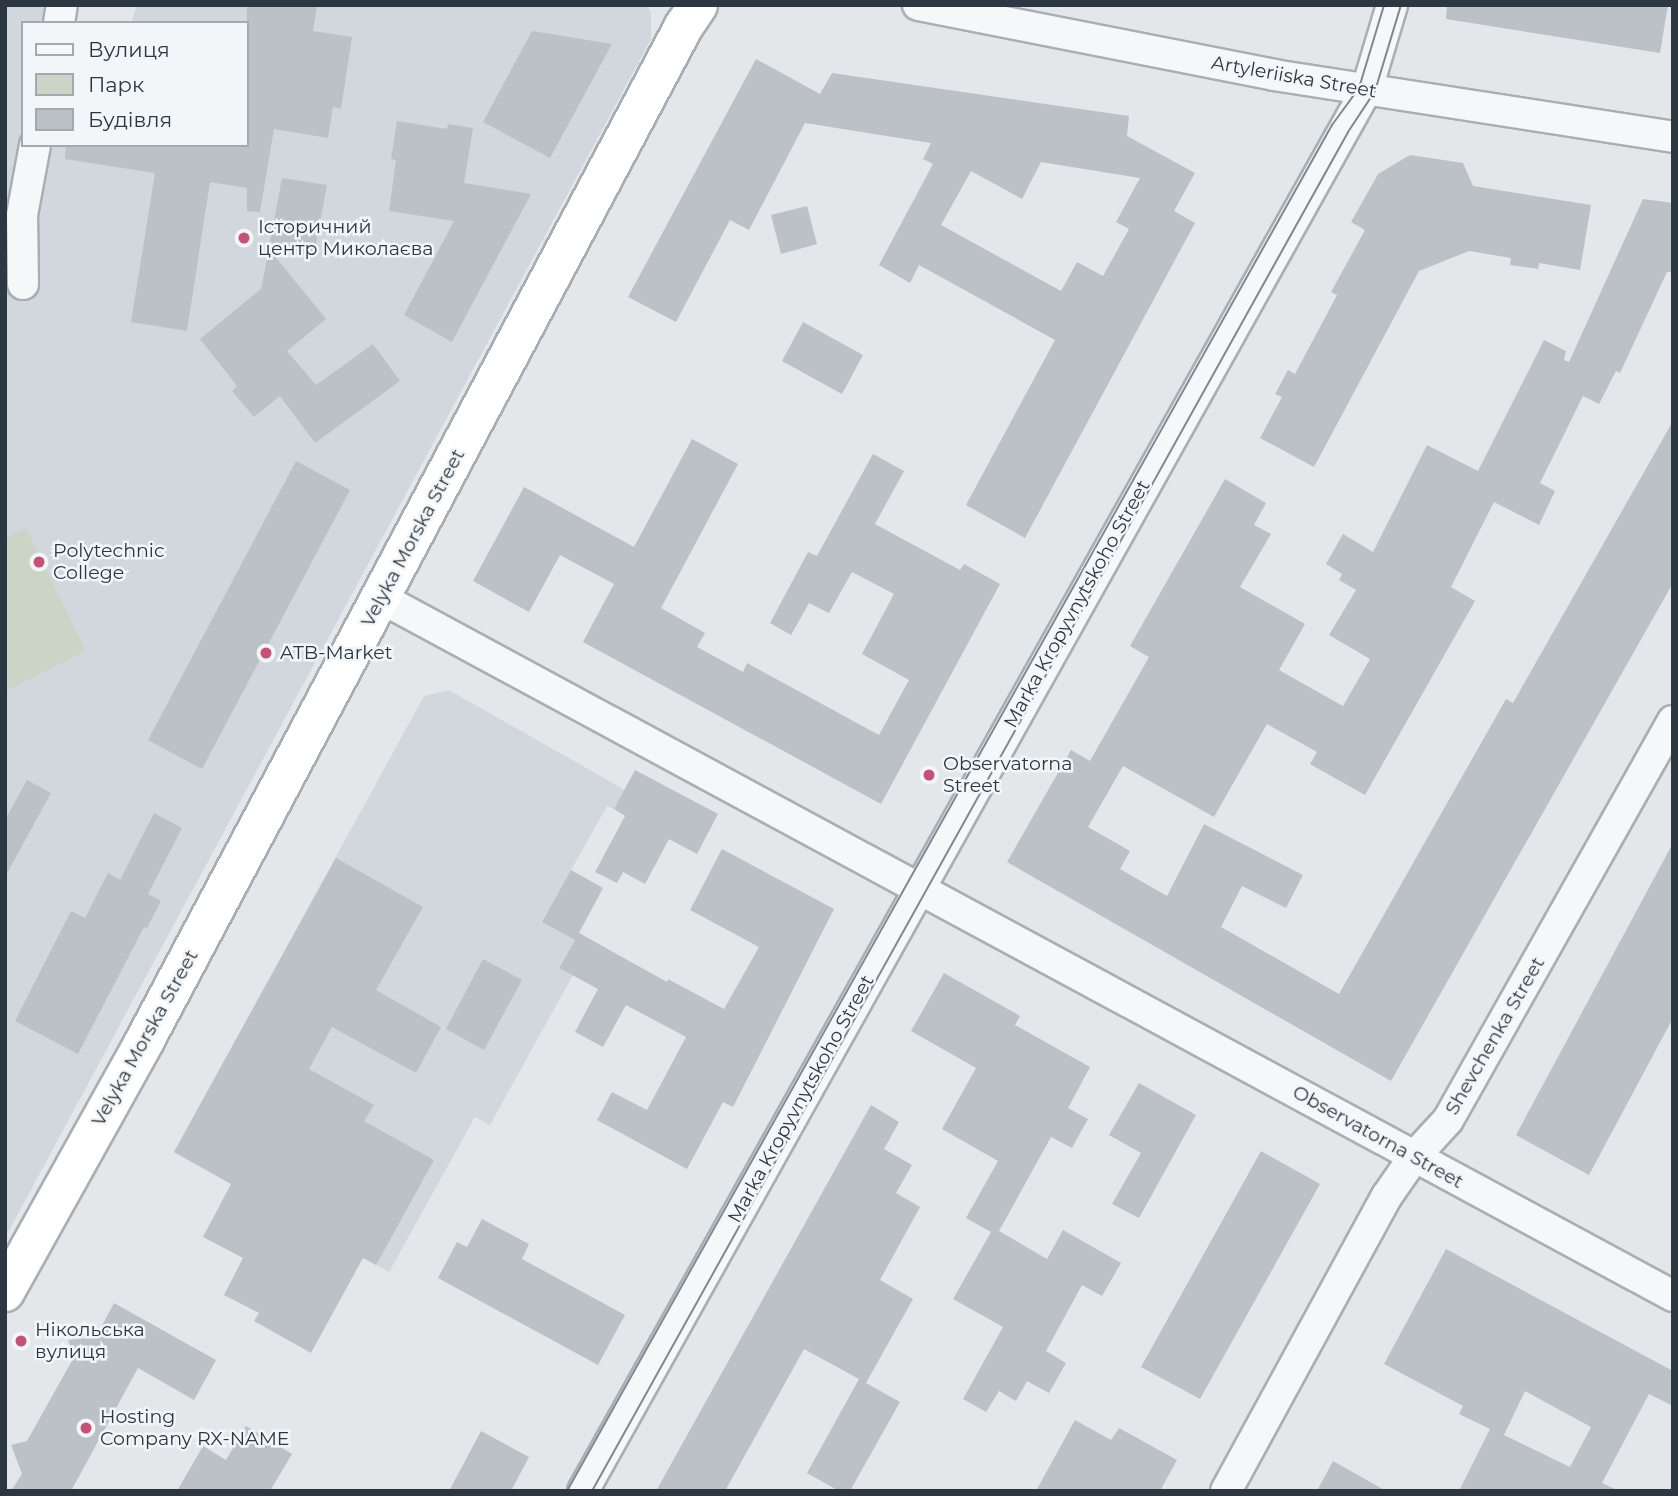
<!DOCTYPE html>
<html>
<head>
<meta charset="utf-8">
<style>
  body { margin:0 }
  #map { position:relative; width:1678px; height:1496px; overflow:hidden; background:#e3e7ea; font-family:Montserrat,sans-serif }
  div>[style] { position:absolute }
  .built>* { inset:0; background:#d1d7dc }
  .green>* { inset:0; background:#cbd4c5 }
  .building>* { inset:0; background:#bbc1c7 }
  .roads { filter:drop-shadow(2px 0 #a8afb4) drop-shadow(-2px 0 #a8afb4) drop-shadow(0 2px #a8afb4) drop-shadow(0 -2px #a8afb4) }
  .minor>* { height:30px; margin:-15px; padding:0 15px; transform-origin:15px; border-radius:15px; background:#f6f7f9 }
  .highway>* { height:38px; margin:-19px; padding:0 19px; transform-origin:19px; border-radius:19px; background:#fff }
  .tram>* { height:2px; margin:-1px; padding:0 1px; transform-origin:1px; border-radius:1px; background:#7d8993 }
  .dots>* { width:19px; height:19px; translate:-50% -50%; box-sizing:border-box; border:4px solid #f3f6f8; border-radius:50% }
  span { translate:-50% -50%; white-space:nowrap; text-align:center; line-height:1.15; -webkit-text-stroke:5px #f3f6f8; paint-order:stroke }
  .street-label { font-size:19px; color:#2c3742 }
  .poi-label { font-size:19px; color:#2c3742 }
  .left { translate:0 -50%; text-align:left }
  .frame { position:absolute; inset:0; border:7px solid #2c3742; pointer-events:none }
  .legend { position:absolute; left:21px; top:21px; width:228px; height:126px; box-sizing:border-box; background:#f3f6f8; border:2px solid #a3aaaf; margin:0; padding:9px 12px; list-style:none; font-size:21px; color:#2c3742 }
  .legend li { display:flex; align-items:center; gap:14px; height:35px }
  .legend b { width:35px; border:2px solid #a3aaaf }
</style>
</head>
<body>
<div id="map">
  <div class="built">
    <i style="clip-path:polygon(5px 5px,48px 5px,44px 23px,23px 23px,23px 145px,247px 145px,247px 23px,131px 23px,137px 5px,647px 5px,651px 13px,651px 39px,5px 1238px)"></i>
    <i style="clip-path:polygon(449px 690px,625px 790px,614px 809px,607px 806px,542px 922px,575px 940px,559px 968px,573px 975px,490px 1125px,475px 1117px,389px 1272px,174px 1152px,424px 696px)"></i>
  </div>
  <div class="green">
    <i style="clip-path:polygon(26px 528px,86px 651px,5px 691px,5px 538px)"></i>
  </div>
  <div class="building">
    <i style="clip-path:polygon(247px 5px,317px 5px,313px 31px,352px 37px,341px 109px,333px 107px,328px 138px,274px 129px,260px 212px,247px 211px,247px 188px,210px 182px,187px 331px,131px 322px,155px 173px,65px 159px,66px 145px,247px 145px)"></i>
    <i style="clip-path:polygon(1447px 5px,1668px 5px,1660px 53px,1446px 19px)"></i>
    <i style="clip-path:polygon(532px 31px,612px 44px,550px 158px,483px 122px)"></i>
    <i style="clip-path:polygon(evenodd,756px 59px,820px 94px,832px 73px,1129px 116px,1127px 136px,1195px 173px,1174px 211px,1195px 223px,1025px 538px,966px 505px,1055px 340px,919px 265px,910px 283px,879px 265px,933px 164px,923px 159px,931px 143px,805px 123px,749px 230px,730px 220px,676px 322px,628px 297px,756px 59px,1041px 162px,1140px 178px,1116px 222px,1129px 229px,1103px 276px,1077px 262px,1061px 291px,941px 225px,971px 171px,1022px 199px,1041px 162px)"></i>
    <i style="clip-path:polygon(397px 121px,447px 129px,448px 124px,473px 128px,464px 183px,531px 194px,452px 342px,404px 315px,454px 221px,389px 211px,396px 160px,391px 159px)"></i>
    <i style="clip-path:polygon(1410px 155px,1463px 163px,1473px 186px,1591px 205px,1580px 270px,1539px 263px,1538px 269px,1510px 265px,1511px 258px,1469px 251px,1419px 271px,1314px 467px,1260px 438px,1282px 397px,1275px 394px,1288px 370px,1295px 374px,1337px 295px,1331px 292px,1365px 230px,1351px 222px,1378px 174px)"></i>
    <i style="clip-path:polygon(282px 178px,327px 185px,314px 255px,281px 248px,270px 242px)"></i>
    <i style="clip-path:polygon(1643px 199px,1673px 203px,1673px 272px,1667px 272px,1620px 373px,1616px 371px,1599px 404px,1583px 396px,1540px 483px,1555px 491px,1539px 525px,1494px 502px,1451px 587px,1475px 601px,1365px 795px,1310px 764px,1317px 752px,1267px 724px,1214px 817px,1123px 766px,1088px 827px,1130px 851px,1120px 869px,1167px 896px,1204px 824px,1303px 875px,1286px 908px,1242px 886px,1221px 927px,1339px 994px,1506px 699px,1513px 703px,1673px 421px,1673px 583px,1391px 1081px,1007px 862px,1071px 750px,1090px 761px,1149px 657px,1130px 646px,1225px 479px,1266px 503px,1254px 525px,1271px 534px,1240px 587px,1305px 624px,1279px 670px,1343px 706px,1370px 659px,1329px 635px,1356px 590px,1339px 580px,1342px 574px,1326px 564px,1343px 534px,1373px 552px,1427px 445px,1478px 471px,1544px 340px,1566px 351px,1564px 360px,1569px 362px)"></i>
    <i style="clip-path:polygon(807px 206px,817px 244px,781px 254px,771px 215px)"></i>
    <i style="clip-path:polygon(269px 249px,326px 319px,287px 351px,316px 385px,373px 344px,400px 381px,315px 443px,280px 396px,254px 417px,232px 391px,237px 386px,200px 339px,261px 289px)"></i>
    <i style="clip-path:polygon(803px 322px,863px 355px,842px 394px,782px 361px)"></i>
    <i style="clip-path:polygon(692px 439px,738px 464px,661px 608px,705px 633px,697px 647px,743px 672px,747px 663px,879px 735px,909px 680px,862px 654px,894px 594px,852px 572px,829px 613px,809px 603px,791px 635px,770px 623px,808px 552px,817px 556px,873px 454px,904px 471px,875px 524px,960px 570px,964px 564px,1000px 584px,881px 804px,583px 642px,614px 584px,560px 555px,529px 612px,473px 581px,524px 487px,634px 547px)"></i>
    <i style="clip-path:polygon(296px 461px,350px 490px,202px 769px,148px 740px)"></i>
    <i style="clip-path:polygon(635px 770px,718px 814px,697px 854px,669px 839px,645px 884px,623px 872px,617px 883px,595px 872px,625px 816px,614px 809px)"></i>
    <i style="clip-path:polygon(27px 780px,51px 793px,5px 877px,5px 820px)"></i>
    <i style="clip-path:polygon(154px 813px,182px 828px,148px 894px,161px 901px,147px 928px,144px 927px,78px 1054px,15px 1021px,71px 911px,85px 918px,108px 873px,120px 880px)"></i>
    <i style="clip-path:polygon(1673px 843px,1673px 1018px,1589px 1175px,1516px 1135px)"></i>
    <i style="clip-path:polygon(722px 849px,834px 909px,733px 1107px,723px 1102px,687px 1169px,597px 1120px,612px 1092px,647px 1110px,686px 1037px,626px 1005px,603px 1047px,575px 1032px,598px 989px,559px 968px,575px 940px,542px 922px,571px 870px,603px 888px,579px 933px,667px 982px,668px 979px,724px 1009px,759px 947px,690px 910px)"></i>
    <i style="clip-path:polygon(336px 858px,423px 907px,376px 990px,441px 1027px,416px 1073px,332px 1027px,309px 1069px,374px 1105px,364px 1121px,434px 1160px,376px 1265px,363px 1258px,311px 1353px,254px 1321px,259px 1313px,224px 1295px,243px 1258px,203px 1237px,231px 1184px,174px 1152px)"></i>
    <i style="clip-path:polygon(483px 959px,522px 980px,484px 1050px,446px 1029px)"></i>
    <i style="clip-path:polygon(944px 973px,1020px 1016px,1015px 1025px,1090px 1067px,1068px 1108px,1088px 1119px,1072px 1148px,1051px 1137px,999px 1231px,1047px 1259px,1063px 1230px,1121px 1263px,1102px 1296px,1082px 1285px,1046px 1351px,1066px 1363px,1049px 1393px,1027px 1381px,1016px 1401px,999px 1391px,986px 1412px,963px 1399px,1003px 1327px,953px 1299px,991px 1232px,966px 1218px,998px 1161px,942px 1129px,976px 1068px,911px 1031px)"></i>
    <i style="clip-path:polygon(1139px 1083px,1196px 1115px,1139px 1218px,1112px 1204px,1141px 1153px,1109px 1135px)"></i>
    <i style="clip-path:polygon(871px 1105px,899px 1122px,884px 1149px,912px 1165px,896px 1193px,920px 1207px,880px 1280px,913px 1299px,866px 1383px,900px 1402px,850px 1491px,839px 1491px,807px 1473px,859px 1379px,804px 1349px,725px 1491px,656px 1491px)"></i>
    <i style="clip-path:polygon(1261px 1151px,1320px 1184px,1200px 1399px,1141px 1367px)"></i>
    <i style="clip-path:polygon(482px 1219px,529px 1244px,522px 1259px,625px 1315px,598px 1365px,438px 1278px,457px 1242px,467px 1247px)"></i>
    <i style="clip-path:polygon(evenodd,1446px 1249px,1673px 1371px,1673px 1406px,1649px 1394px,1602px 1483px,1619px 1491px,1459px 1491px,1490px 1429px,1459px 1414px,1463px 1406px,1384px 1364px,1446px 1249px,1525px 1391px,1591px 1427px,1570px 1467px,1504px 1435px,1525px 1391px)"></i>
    <i style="clip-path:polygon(114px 1303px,216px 1360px,194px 1400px,138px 1368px,71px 1491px,11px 1491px,22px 1474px,11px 1445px,27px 1441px,74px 1357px,68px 1340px,96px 1337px)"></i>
    <i style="clip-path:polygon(1075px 1420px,1111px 1440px,1119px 1428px,1177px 1460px,1160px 1491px,1036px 1491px)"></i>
    <i style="clip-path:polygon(246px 1426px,292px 1454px,270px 1491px,177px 1491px,203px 1446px,226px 1460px)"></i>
    <i style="clip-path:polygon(481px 1431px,529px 1457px,511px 1491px,449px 1491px)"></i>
    <i style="clip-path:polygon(1333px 1461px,1386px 1491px,1317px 1491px)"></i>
  </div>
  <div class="roads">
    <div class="minor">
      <i style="left:918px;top:5px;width:363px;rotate:11.1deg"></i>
      <i style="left:1274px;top:75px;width:404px;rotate:8.8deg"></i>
      <i style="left:59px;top:23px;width:18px;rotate:-81deg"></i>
      <i style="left:23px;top:284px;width:69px;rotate:-90.8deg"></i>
      <i style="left:22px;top:215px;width:71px;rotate:-79.5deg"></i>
      <i style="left:381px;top:598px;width:1468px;rotate:28.38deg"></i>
      <i style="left:583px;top:1491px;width:1606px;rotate:-60.79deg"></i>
      <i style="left:1367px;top:89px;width:88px;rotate:-73.4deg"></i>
      <i style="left:1226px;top:1491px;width:336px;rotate:-61.4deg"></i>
      <i style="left:1387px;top:1196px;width:47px;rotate:-55.3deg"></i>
      <i style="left:1414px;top:1157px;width:50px;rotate:-47.4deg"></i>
      <i style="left:1448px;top:1120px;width:458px;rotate:-60.6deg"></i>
    </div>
    <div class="highway">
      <i style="left:5px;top:1292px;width:286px;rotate:-60.9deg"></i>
      <i style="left:144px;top:1042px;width:1151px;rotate:-62.01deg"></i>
      <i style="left:684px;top:26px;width:25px;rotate:-56deg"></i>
    </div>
  </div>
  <div class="tram">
    <i style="left:567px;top:1491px;width:1566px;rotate:-60.75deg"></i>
    <i style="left:1332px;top:125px;width:46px;rotate:-53.9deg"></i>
    <i style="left:1359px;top:88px;width:87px;rotate:-73.2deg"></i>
    <i style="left:592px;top:1491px;width:1555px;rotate:-60.91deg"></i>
    <i style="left:1348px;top:132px;width:49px;rotate:-56.6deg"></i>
    <i style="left:1375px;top:91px;width:90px;rotate:-73.2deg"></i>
  </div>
  <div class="dots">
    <i style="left:244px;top:238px;background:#c65175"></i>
    <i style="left:39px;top:562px;background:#c65175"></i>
    <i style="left:266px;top:653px;background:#c65175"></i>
    <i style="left:929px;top:775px;background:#c65175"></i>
    <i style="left:21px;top:1341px;background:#c65175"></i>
    <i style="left:86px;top:1428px;background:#c65175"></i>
  </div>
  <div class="street-label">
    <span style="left:1294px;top:77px;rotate:10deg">Artyleriiska Street</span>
    <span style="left:413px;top:538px;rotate:-62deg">Velyka Morska Street</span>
    <span style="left:1077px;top:604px;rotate:-61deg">Marka Kropyvnytskoho Street</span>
    <span style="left:1495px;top:1036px;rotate:-60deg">Shevchenka Street</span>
    <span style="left:145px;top:1038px;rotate:-61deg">Velyka Morska Street</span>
    <span style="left:801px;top:1099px;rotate:-61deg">Marka Kropyvnytskoho Street</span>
    <span style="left:1378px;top:1137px;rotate:29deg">Observatorna Street</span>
  </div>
  <div class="poi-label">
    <span class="left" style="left:258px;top:238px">Історичний<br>центр Миколаєва</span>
    <span class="left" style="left:53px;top:562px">Polytechnic<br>College</span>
    <span class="left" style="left:280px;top:653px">ATB-Market</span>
    <span class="left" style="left:943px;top:775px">Observatorna<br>Street</span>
    <span class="left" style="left:35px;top:1341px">Нікольська<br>вулиця</span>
    <span class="left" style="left:100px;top:1428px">Hosting<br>Company RX-NAME</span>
  </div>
  <div class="frame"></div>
  <ul class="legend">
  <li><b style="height:9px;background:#f6f7f9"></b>Вулиця</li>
  <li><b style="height:19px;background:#cbd4c5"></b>Парк</li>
  <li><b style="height:19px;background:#bbc1c7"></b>Будівля</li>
  </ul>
</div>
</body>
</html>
